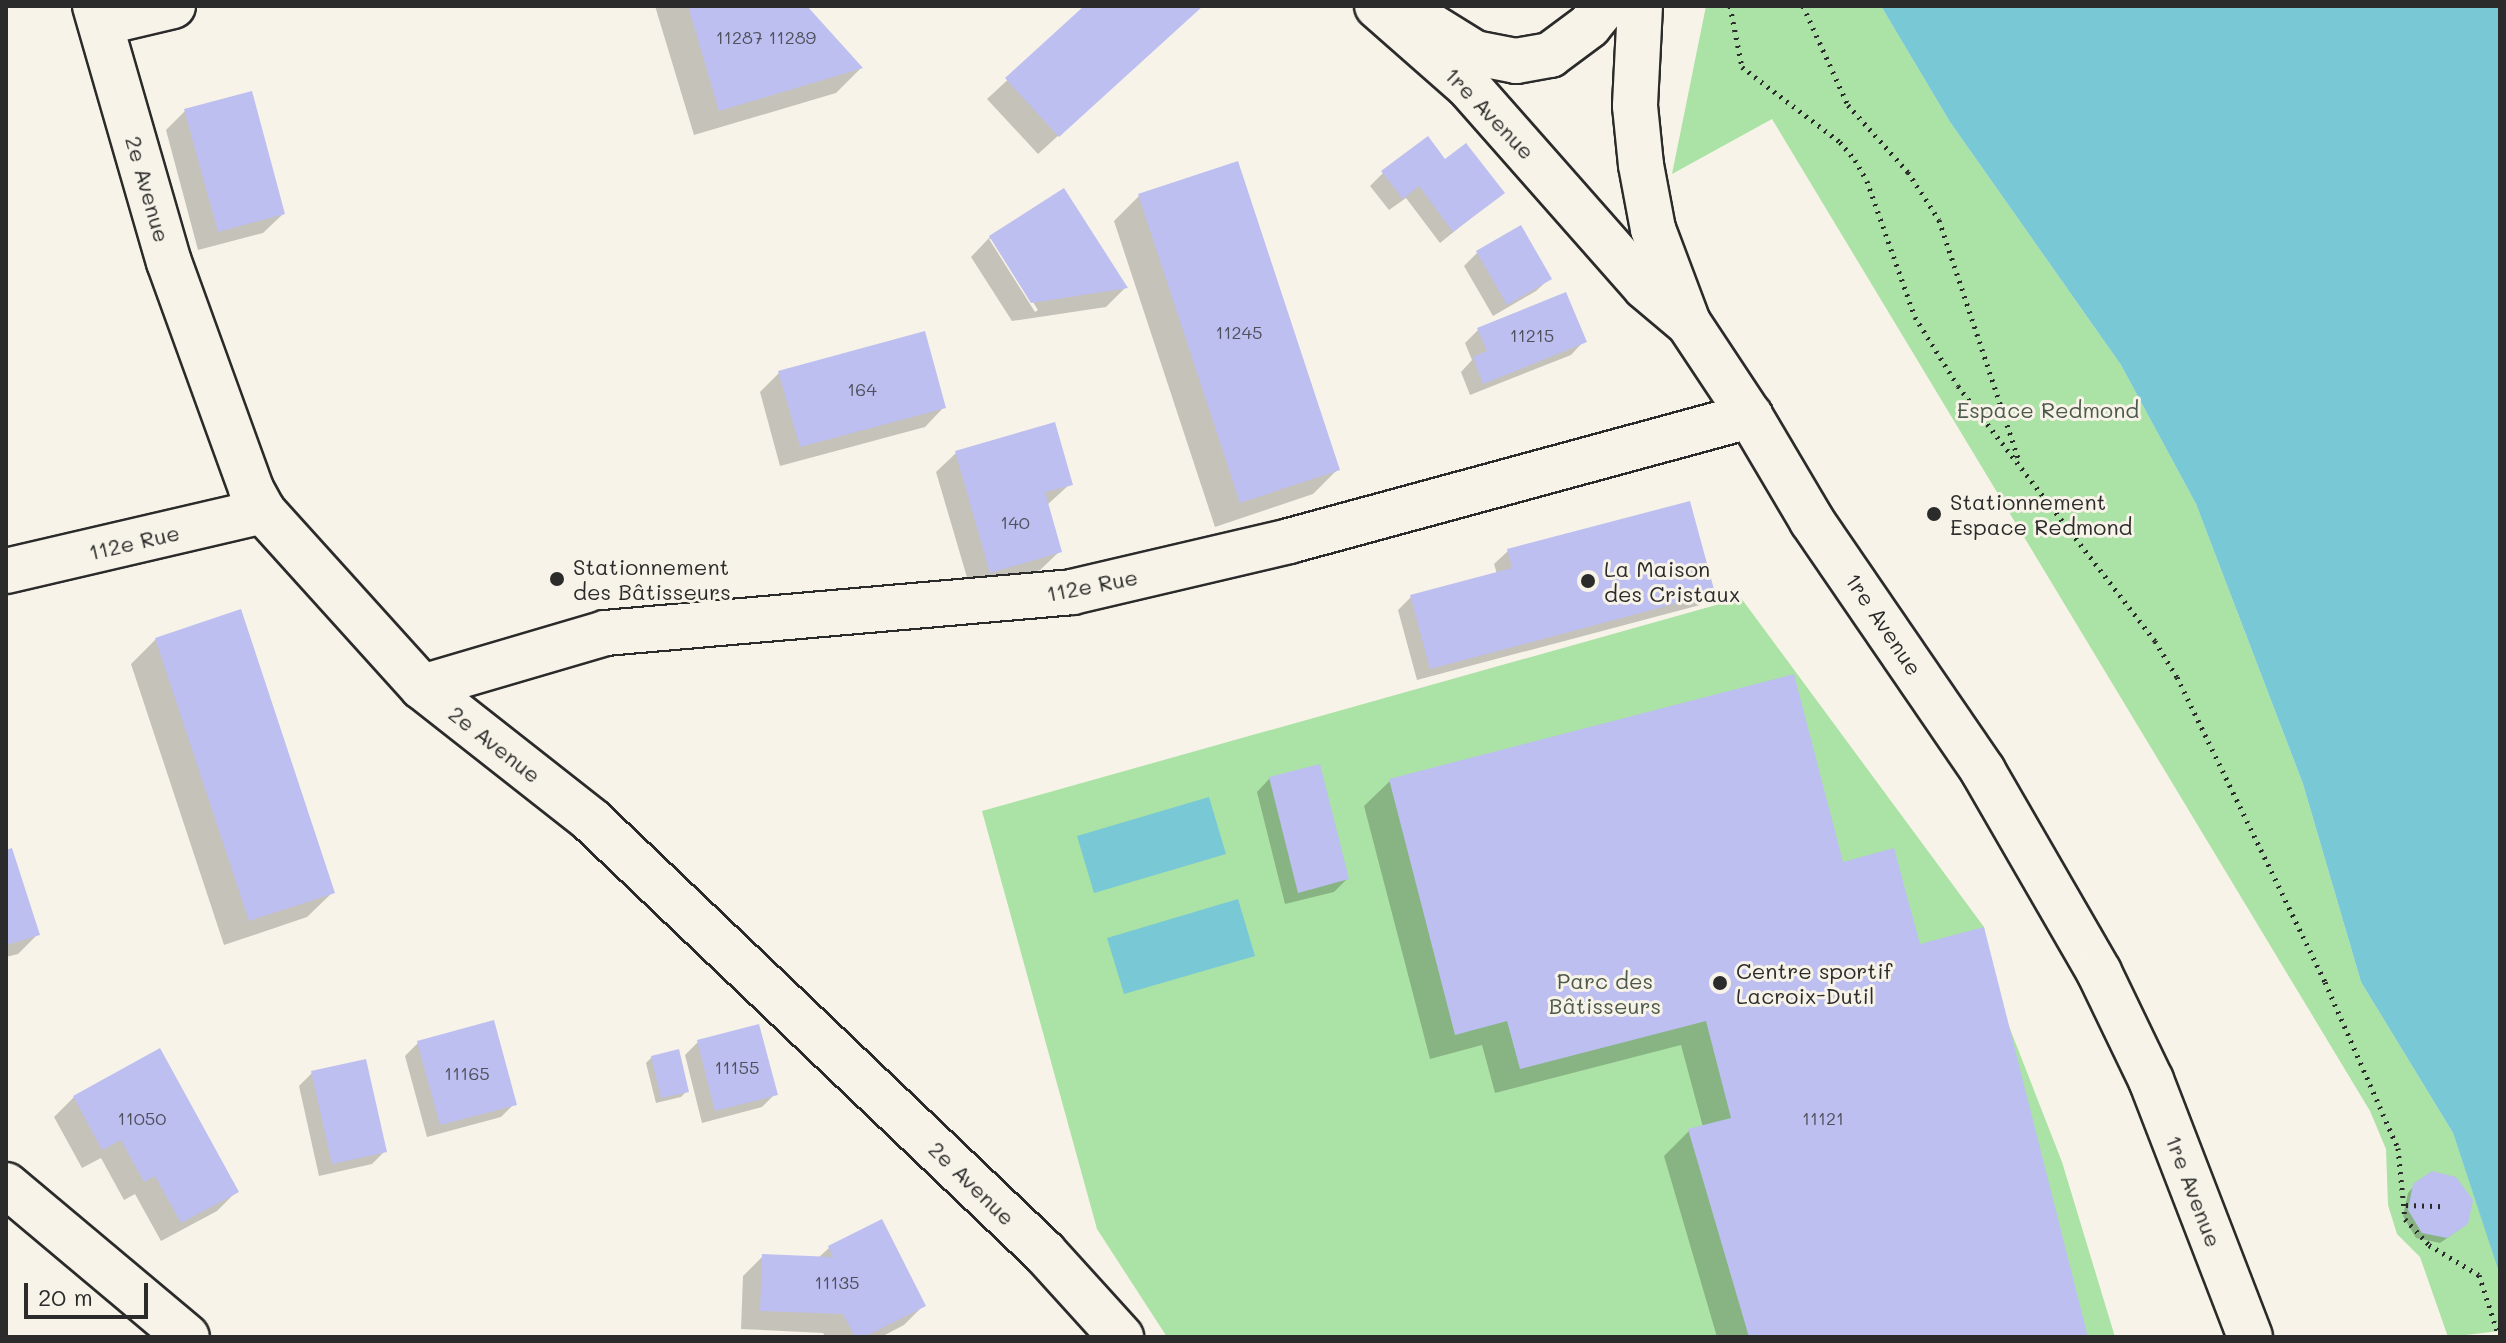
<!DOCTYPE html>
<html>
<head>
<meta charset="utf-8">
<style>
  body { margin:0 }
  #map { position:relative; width:2506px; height:1343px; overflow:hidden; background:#f7f3e8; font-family:Mali,sans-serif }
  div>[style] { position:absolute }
  .green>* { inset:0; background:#abe2a5 }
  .water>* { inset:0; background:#79c8d6 }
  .shadow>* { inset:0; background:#0003 }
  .building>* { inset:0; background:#bdbff1 }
  .path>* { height:5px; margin-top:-2.5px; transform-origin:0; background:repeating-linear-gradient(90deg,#2b2b2b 0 2px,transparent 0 8px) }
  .roads { filter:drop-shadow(2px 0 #2b2b2b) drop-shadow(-2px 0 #2b2b2b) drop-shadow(0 2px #2b2b2b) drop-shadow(0 -2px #2b2b2b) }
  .street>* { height:44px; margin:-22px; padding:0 22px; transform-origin:22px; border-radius:22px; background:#f7f3e8 }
  .secondary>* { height:44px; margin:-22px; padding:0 22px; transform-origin:22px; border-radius:22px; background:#f7f3e8 }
  .primary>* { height:44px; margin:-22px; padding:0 22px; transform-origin:22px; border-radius:22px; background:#f7f3e8 }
  .dots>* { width:22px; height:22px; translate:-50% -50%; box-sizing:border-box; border:4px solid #f7f3e8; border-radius:50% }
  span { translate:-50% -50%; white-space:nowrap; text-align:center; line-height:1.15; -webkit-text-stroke:6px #f7f3e8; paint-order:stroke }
  .number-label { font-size:18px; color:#50505c }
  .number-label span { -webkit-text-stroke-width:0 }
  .street-label { font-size:22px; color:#2b2b2b }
  .park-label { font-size:22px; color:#4b594a }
  .poi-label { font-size:22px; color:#2b2b2b }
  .left { translate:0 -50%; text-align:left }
  .frame { position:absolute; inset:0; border:8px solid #2b2b2b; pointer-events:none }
  .scale { position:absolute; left:24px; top:1283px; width:124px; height:36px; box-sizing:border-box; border:4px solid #2b2b2b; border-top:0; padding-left:10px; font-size:24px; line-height:28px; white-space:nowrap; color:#2b2b2b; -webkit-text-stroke:6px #f7f3e8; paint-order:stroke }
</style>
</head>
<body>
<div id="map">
  <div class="green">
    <i style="clip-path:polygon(1706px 6px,1881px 6px,1950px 122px,2121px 365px,2196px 504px,2303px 784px,2361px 982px,2453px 1133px,2500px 1273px,2500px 1331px,2448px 1337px,2420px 1257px,2397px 1234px,2388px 1205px,2386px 1149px,2370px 1111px,1772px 119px,1672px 174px)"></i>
    <i style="clip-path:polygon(1741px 598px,1984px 927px,1996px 993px,2062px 1162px,2115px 1337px,1167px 1337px,1097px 1229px,982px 811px)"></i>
  </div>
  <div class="water">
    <i style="clip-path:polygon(1881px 6px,2500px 6px,2500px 1275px,2453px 1133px,2361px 982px,2303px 784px,2196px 504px,2121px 365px,1950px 122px)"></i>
    <i style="clip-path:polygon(1209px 797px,1226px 854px,1094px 893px,1077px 836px)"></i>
    <i style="clip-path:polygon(1238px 899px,1255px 956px,1124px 994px,1107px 938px)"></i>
  </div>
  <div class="shadow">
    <i style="clip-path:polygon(655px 6px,804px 6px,861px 68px,836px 93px,694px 135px)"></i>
    <i style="clip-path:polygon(1087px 6px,1201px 6px,1038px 154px,987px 99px)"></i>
    <i style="clip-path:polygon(185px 111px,283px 214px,263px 233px,198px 250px,166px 130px)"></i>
    <i style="clip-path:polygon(1445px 161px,1502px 193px,1440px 243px,1406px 198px,1389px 210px,1370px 186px,1383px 173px)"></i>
    <i style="clip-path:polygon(1139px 196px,1338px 469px,1313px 494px,1215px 527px,1114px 221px)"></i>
    <i style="clip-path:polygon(1521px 228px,1550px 278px,1536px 291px,1493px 316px,1464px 266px,1477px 253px)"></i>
    <i style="clip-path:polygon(evenodd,990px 237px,1125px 288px,1106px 307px,1012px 321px,971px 257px,990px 237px,989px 239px,993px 239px,1038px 310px,1035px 312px,989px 239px)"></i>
    <i style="clip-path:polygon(1478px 330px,1584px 341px,1571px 355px,1470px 395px,1461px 372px,1472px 360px,1465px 343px)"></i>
    <i style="clip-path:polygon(780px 372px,944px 407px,925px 427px,780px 466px,760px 392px)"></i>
    <i style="clip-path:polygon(956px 453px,1070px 484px,1047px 505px,1060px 551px,1040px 570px,971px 591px,936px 472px)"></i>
    <i style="clip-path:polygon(1508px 551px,1713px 592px,1700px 605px,1417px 680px,1398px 610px,1411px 597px,1497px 574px,1494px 564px)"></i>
    <i style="clip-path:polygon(156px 639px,333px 892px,307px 917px,224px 945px,131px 664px)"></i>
    <i style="clip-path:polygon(1270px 778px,1347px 879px,1334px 892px,1285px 904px,1257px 792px)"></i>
    <i style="clip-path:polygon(1390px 781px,1918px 946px,2086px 1337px,1717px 1337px,1664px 1156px,1689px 1131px,1703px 1127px,1681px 1045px,1495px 1093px,1482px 1045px,1430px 1059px,1364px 806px)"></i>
    <i style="clip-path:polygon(6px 852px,38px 934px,18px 954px,6px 957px)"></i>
    <i style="clip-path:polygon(698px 1042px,775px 1094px,762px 1107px,702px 1123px,685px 1055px)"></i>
    <i style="clip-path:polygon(418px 1043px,514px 1104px,501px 1117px,427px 1137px,405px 1056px)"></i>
    <i style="clip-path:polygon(652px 1057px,687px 1091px,681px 1097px,656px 1103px,646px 1063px)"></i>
    <i style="clip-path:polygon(312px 1073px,385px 1151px,372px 1164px,319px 1176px,299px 1086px)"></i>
    <i style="clip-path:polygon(74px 1097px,236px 1192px,217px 1211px,161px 1241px,135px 1194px,124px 1200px,101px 1158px,82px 1168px,54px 1117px)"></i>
    <i style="clip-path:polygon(2414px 1186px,2460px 1229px,2440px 1243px,2416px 1238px,2403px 1216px,2408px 1193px)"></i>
    <i style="clip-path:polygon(829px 1248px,923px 1306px,904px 1325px,881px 1337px,826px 1337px,823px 1333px,741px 1329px,743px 1276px,763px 1256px,818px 1258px)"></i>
  </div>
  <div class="building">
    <i style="clip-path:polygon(688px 6px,807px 6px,863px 68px,719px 111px)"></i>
    <i style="clip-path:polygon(1084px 6px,1203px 6px,1059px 137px,1005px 78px)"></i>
    <i style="clip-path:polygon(252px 91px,285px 214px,218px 232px,184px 109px)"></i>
    <i style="clip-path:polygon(1428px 136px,1445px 159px,1466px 143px,1505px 193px,1453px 232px,1419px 186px,1403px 199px,1381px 171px)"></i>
    <i style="clip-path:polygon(1238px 161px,1340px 470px,1240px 503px,1138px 194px)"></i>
    <i style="clip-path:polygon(1064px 188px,1128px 288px,1031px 303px,989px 236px)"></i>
    <i style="clip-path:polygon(1521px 225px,1552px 279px,1507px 305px,1476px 251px)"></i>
    <i style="clip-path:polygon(1566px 292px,1587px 342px,1483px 384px,1473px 357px,1487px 351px,1477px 328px)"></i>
    <i style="clip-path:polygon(925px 331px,946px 408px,800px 447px,778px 371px)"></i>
    <i style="clip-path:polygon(1055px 422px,1073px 485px,1045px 492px,1062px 552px,990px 573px,955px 451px)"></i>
    <i style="clip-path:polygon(1690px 501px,1715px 593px,1430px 669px,1410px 595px,1512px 568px,1507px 549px)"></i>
    <i style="clip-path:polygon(241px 609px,335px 893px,249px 921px,155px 638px)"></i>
    <i style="clip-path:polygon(1794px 674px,1843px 862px,1894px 848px,1920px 944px,1984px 927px,2088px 1337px,1749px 1337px,1688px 1129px,1731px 1118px,1706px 1021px,1520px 1069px,1507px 1021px,1455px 1035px,1389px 779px)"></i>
    <i style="clip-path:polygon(1320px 764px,1349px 879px,1298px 893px,1269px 777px)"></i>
    <i style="clip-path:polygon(12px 848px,40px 935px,6px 945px,6px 850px)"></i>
    <i style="clip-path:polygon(494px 1020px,517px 1105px,440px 1125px,417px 1041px)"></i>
    <i style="clip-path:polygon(759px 1024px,778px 1095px,715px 1111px,697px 1040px)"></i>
    <i style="clip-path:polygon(160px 1048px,239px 1192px,181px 1223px,155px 1176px,144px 1182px,121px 1140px,102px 1150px,73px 1096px)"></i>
    <i style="clip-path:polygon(679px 1049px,689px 1092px,661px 1098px,651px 1056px)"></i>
    <i style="clip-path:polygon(366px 1059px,387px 1152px,332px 1164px,311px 1071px)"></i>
    <i style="clip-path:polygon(2432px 1171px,2456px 1177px,2473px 1200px,2468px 1224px,2447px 1238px,2422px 1233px,2408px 1210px,2413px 1184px)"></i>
    <i style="clip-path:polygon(882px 1219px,926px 1306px,864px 1337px,855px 1337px,843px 1314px,760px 1311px,762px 1254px,833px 1257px,828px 1246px)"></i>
  </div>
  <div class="path">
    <i style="left:1730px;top:6px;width:62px;rotate:78.9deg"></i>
    <i style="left:1742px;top:67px;width:123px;rotate:37.4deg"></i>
    <i style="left:1840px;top:142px;width:23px;rotate:50deg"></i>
    <i style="left:1855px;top:160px;width:24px;rotate:60deg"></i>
    <i style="left:1867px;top:181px;width:144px;rotate:70.6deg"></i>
    <i style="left:1915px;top:317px;width:81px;rotate:58.1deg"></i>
    <i style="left:1958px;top:386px;width:322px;rotate:52.3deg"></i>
    <i style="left:2155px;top:641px;width:42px;rotate:58.6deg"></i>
    <i style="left:2177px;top:677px;width:339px;rotate:64.1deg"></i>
    <i style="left:2325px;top:982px;width:181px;rotate:66.3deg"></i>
    <i style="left:2398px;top:1148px;width:71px;rotate:84.4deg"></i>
    <i style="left:2405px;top:1219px;width:35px;rotate:47deg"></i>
    <i style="left:2429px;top:1245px;width:58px;rotate:31deg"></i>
    <i style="left:2479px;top:1275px;width:65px;rotate:72.1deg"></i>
    <i style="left:1803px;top:6px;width:109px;rotate:65.6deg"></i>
    <i style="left:1848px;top:105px;width:90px;rotate:48.2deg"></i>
    <i style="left:1908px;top:172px;width:57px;rotate:57.1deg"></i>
    <i style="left:1939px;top:220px;width:251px;rotate:71.6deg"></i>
    <i style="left:2406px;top:1205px;width:37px;rotate:2deg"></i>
  </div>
  <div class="roads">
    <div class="street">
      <i style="left:95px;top:6px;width:266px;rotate:73.9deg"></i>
      <i style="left:169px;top:262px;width:241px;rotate:70.1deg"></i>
      <i style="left:251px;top:489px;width:25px;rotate:61deg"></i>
      <i style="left:263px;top:511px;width:237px;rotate:47.9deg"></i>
      <i style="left:422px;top:687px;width:216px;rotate:38.2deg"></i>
      <i style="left:592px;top:821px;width:625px;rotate:43.64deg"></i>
      <i style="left:1044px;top:1252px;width:115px;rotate:47.8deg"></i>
      <i style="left:101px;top:23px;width:74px;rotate:-13.3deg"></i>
      <i style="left:6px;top:571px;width:264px;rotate:-13.1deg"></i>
      <i style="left:422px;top:687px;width:191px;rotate:-16.4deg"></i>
      <i style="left:605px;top:633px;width:469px;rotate:-5deg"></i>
      <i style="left:1072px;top:592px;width:223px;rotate:-13.2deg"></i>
      <i style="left:1289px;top:541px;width:478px;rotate:-15.2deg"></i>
    </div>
    <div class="secondary">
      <i style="left:1377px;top:6px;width:121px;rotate:41.3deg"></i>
      <i style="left:1468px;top:86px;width:268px;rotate:48.6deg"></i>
      <i style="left:1645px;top:287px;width:57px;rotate:40.1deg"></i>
      <i style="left:1689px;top:324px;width:110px;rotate:56.5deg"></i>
      <i style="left:1750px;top:416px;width:122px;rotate:59.4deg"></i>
      <i style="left:1812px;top:521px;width:303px;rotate:55.6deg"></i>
      <i style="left:1983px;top:771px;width:232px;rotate:60deg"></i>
      <i style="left:2099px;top:972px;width:120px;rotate:64.3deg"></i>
      <i style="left:2151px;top:1080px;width:275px;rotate:68.9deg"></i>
      <i style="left:1640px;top:6px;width:100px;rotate:92.9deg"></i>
      <i style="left:1635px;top:106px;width:59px;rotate:84.2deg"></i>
      <i style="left:1641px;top:165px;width:65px;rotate:79.4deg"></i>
      <i style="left:1653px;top:229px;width:99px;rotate:69.4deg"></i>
      <i style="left:1428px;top:24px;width:55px;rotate:31.7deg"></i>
      <i style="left:1475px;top:53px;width:42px;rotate:11deg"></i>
      <i style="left:1516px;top:61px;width:35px;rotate:-10deg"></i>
      <i style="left:1550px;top:55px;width:49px;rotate:-36.6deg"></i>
      <i style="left:1589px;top:26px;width:26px;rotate:-51deg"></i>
    </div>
    <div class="primary">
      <i style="left:6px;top:1185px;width:236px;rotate:40deg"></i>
    </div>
  </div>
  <div class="dots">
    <i style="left:1934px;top:514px;background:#2b2b2b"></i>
    <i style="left:557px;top:579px;background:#2b2b2b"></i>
    <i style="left:1588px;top:581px;background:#2b2b2b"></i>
    <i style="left:1720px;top:983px;background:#2b2b2b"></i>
  </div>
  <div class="number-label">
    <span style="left:766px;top:37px">11287 11289</span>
    <span style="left:1239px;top:332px">11245</span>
    <span style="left:1532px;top:335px">11215</span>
    <span style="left:862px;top:389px">164</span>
    <span style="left:1015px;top:522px">140</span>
    <span style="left:737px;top:1067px">11155</span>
    <span style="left:467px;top:1073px">11165</span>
    <span style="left:142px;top:1118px">11050</span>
    <span style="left:1823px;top:1118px">11121</span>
    <span style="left:837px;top:1282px">11135</span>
  </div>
  <div class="street-label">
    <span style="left:1490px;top:113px;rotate:46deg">1re Avenue</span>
    <span style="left:148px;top:189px;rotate:74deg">2e Avenue</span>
    <span style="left:134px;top:542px;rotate:-13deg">112e Rue</span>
    <span style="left:1092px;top:585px;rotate:-11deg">112e Rue</span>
    <span style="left:1884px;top:624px;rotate:56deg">1re Avenue</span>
    <span style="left:495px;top:744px;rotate:38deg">2e Avenue</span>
    <span style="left:972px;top:1183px;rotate:44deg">2e Avenue</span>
    <span style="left:2194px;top:1191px;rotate:69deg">1re Avenue</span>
  </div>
  <div class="park-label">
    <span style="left:2048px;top:410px">Espace Redmond</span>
    <span style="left:1605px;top:993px">Parc des<br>Bâtisseurs</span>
  </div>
  <div class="poi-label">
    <span class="left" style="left:1950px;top:514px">Stationnement<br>Espace Redmond</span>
    <span class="left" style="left:573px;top:579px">Stationnement<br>des Bâtisseurs</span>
    <span class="left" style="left:1604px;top:581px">La Maison<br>des Cristaux</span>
    <span class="left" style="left:1736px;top:983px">Centre sportif<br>Lacroix-Dutil</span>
  </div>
  <div class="frame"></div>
  <div class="scale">20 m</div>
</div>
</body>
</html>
